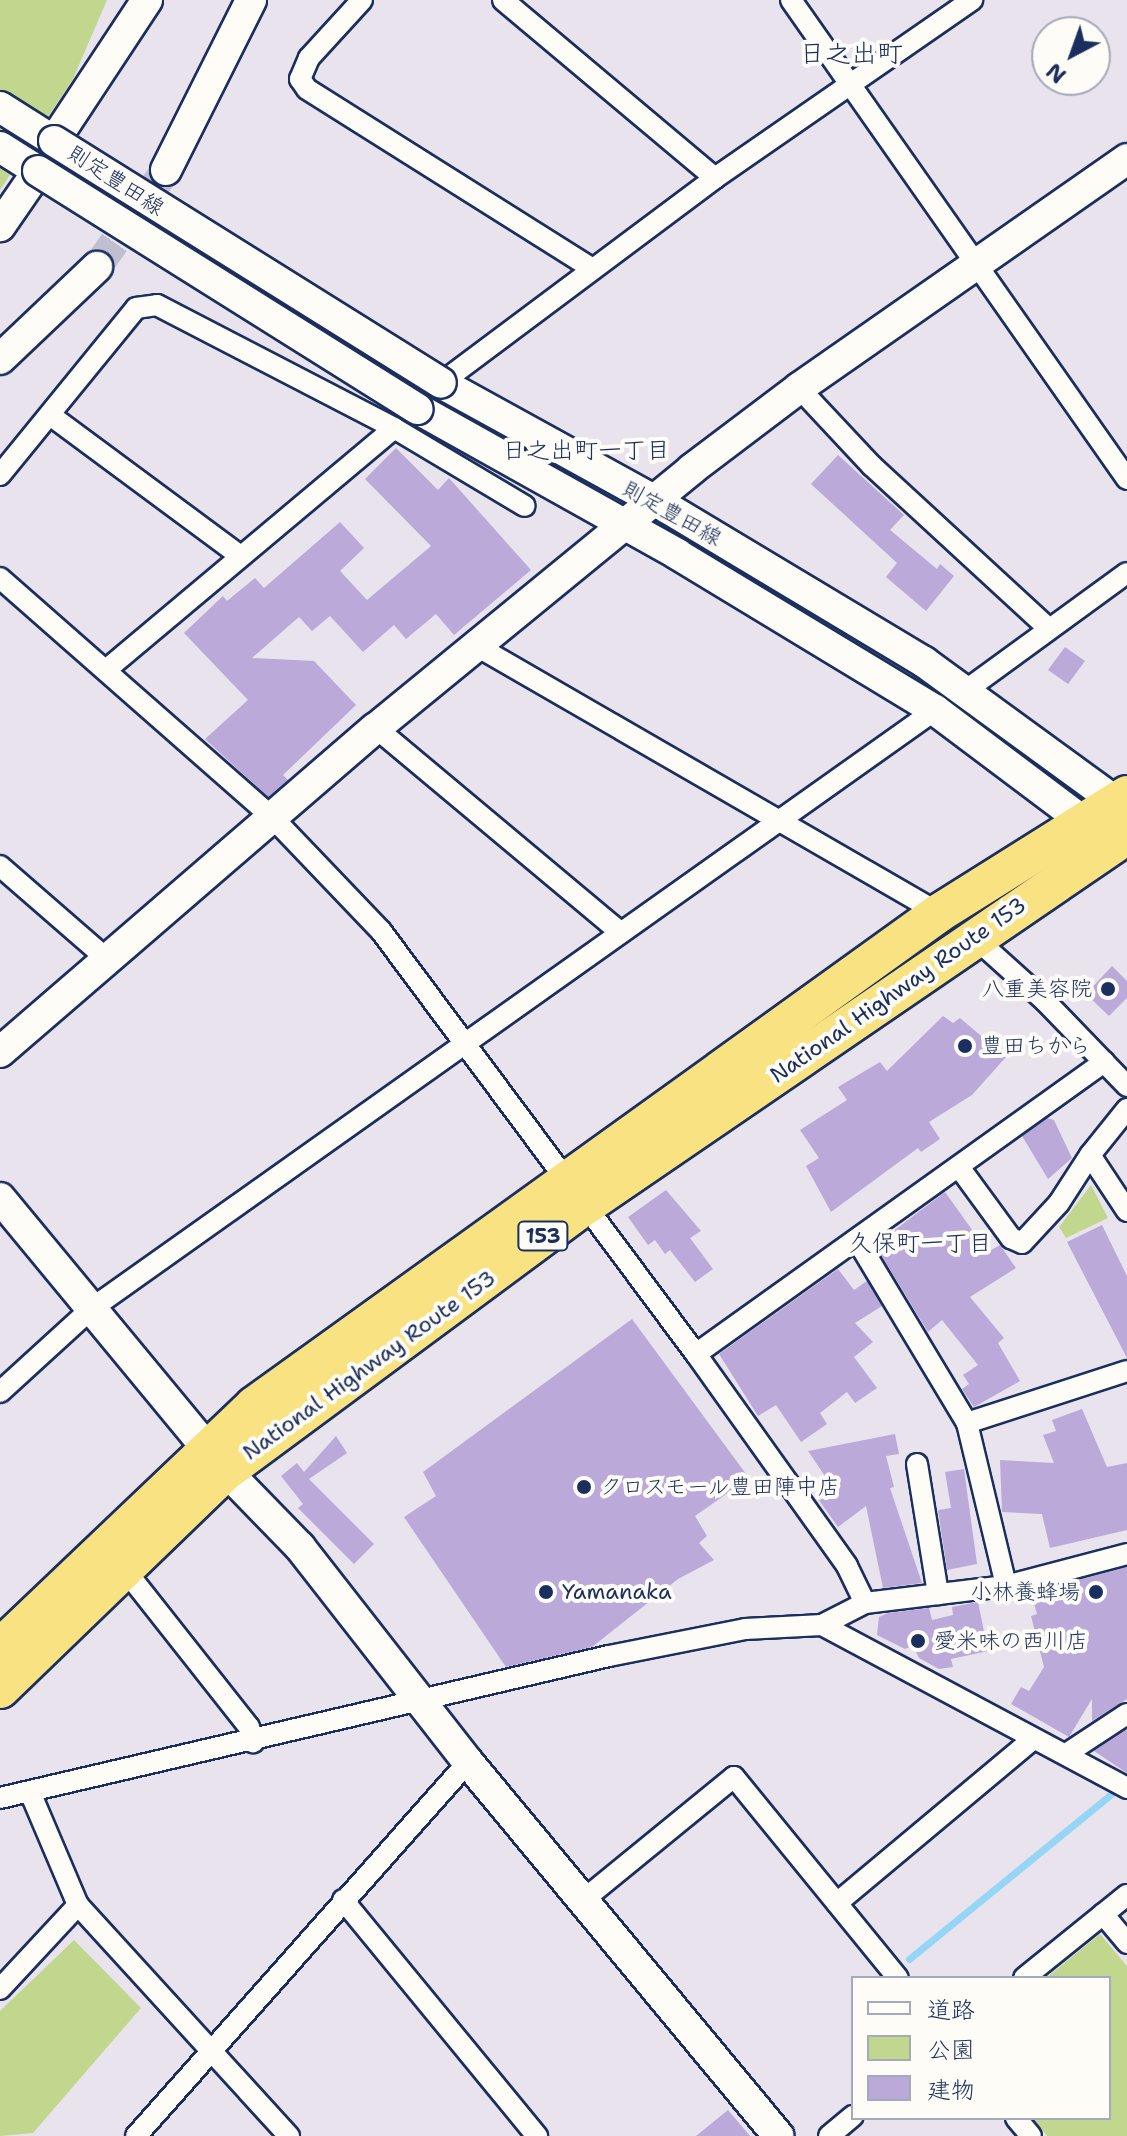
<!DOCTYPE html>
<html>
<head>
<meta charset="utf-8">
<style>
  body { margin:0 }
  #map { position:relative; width:1127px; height:2136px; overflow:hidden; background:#e9e3ee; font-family:"Shantell Sans","Klee One",sans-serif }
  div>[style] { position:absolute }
  .green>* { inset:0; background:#c0d78d }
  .stream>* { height:7px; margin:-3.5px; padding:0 3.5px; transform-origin:3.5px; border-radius:3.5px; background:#95d6f7 }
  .building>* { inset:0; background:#bba9d9 }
  .secondary-tunnel>* { height:30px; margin-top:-15px; transform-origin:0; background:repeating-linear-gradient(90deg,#c0bfd1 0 30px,transparent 0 45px) }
  .roads { filter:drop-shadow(2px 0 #1b2f5e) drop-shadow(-2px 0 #1b2f5e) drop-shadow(0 2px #1b2f5e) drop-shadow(0 -2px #1b2f5e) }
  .street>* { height:20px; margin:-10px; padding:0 10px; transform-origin:10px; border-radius:10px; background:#fdfcf7 }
  .secondary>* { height:30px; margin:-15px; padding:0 15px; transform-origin:15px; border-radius:15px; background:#fdfcf7 }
  .highway>* { height:38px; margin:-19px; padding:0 19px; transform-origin:19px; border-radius:19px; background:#f8e281 }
  .bridges { filter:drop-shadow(2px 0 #1b2f5e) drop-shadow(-2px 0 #1b2f5e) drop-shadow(0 2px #1b2f5e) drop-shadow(0 -2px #1b2f5e) }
  .secondary-bridge>* { height:30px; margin:-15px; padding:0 15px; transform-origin:15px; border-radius:15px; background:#fdfcf7 }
  .dots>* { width:22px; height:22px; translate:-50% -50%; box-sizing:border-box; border:4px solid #fdfcf7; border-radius:50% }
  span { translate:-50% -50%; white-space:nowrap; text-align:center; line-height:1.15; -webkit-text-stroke:8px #fdfcf7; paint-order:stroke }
  .shield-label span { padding:2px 6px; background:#fdfcf7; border:2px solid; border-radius:6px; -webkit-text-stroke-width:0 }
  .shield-label { font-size:20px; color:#1b2f5e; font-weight:700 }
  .street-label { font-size:22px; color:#1b2f5e }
  .poi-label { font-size:22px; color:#1b2f5e }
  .right { translate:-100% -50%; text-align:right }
  .left { translate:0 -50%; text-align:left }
  .neighbourhood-label { font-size:24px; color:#1b2f5e }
  .quarter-label { font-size:26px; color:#1b2f5e }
  .legend { position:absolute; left:851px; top:1976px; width:260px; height:144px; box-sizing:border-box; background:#fdfcf7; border:2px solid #a3aaba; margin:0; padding:10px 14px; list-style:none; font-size:24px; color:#1b2f5e }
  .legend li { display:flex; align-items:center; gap:16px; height:40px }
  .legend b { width:40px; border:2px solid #a3aaba }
  .north { position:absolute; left:1031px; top:16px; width:80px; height:80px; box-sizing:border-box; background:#fdfcf7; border:2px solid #a3aaba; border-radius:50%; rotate:221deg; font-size:22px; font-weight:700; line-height:32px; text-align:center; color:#1b2f5e }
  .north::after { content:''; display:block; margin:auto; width:28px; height:36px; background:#1b2f5e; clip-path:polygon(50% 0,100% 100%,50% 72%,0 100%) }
</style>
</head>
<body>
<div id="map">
  <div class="green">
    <i style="clip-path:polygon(0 0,107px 0,73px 79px,0 190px)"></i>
    <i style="clip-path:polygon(1091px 1185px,1108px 1218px,1066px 1238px,1059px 1227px)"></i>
    <i style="clip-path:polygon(1100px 1934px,1127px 1966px,1127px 2136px,1047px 2136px,1033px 2118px,1109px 2118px,1109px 1978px,1046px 1978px)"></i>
    <i style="clip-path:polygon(74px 1940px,141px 2008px,33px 2133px,0 2136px,0 2011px)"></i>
  </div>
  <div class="stream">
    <i style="left:909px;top:1959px;width:261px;rotate:-39.2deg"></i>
  </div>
  <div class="building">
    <i style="clip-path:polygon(396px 448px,438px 490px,449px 478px,531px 570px,454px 635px,436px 614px,406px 639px,394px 625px,363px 652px,330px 616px,312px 631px,299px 617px,252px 658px,314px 661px,356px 705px,283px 775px,288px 780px,268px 797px,205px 739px,248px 700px,184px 633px,223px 596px,227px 601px,255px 578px,264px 588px,340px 522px,364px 548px,340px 571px,367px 600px,431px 546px,365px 479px)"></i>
    <i style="clip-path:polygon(838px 455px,904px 515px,890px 530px,937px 569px,940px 564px,954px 576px,926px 611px,886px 577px,897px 563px,811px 484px)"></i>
    <i style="clip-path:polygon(1065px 647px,1085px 661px,1068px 684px,1048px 670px)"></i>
    <i style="clip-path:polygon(1112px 966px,1127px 981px,1127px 998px,1109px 1016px,1086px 994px)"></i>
    <i style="clip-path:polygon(943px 1016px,953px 1023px,960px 1018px,1006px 1057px,972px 1095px,929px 1122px,940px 1139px,921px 1152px,918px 1148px,831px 1212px,806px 1166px,819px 1158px,800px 1130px,847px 1100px,838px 1087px,880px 1062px,887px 1071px)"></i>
    <i style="clip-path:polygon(1047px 1118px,1054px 1120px,1072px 1158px,1048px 1179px,1022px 1136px)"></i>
    <i style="clip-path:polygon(666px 1190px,701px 1231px,690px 1238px,713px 1269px,695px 1282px,670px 1250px,665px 1254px,655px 1240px,648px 1245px,628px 1217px)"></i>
    <i style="clip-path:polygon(945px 1192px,988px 1252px,1000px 1245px,1016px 1268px,970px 1297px,1004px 1338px,998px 1343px,1020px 1381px,974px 1407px,962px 1389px,969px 1384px,963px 1375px,978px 1365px,942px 1320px,928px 1332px,875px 1245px)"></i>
    <i style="clip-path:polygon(1102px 1225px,1127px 1276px,1127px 1358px,1067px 1242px)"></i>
    <i style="clip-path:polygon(838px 1269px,854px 1290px,867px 1281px,882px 1306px,855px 1323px,873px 1342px,854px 1357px,877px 1388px,855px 1403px,847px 1392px,820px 1413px,827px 1424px,801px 1442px,776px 1405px,758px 1416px,719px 1354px)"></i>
    <i style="clip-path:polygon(632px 1319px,749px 1478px,695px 1516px,707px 1536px,699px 1543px,714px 1560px,678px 1579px,592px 1647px,506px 1667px,404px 1517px,436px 1496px,423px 1472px)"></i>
    <i style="clip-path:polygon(1082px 1409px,1107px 1467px,1127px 1463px,1127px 1530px,1050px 1548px,1042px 1514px,1002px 1512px,1000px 1460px,1054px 1463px,1043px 1435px,1056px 1431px,1052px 1420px)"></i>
    <i style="clip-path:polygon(895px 1434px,899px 1454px,886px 1456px,894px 1487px,890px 1488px,922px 1583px,883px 1588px,866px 1506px,838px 1527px,816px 1496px,831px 1485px,808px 1451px)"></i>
    <i style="clip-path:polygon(336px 1436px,347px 1453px,309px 1479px,374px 1544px,354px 1564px,298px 1508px,303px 1504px,281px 1476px,297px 1463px,304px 1472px)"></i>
    <i style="clip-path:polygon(964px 1469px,977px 1564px,947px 1570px,938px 1510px,951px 1508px,945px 1472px)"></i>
    <i style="clip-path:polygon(1127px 1567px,1127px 1699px,1092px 1721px,1092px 1699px,1069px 1737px,1011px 1704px,1021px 1687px,1029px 1691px,1044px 1667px,1031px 1616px,1037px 1614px,1033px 1600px,1066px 1593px,1064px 1584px)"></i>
    <i style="clip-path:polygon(978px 1602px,988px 1651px,951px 1659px,953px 1667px,939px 1669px,919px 1658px,913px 1646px,905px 1649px,877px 1635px,879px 1617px,888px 1613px,929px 1608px,932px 1620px,953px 1615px,952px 1607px)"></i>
    <i style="clip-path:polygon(1126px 1730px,1127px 1731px,1127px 1773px,1094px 1751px)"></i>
    <i style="clip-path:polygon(728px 2110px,750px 2136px,696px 2136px)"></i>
  </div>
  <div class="secondary-tunnel">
    <i style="left:97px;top:267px;width:119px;rotate:-54.6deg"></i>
  </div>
  <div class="roads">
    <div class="street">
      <i style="left:362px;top:0;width:79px;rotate:132.4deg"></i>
      <i style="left:309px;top:58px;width:23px;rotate:113deg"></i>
      <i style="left:300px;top:79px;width:12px;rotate:55deg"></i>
      <i style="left:307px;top:89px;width:336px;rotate:32.2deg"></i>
      <i style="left:503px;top:0;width:277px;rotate:40deg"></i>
      <i style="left:791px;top:0;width:585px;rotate:54.95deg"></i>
      <i style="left:441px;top:383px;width:342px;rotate:-36.8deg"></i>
      <i style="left:715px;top:178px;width:313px;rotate:-34.7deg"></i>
      <i style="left:799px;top:388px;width:107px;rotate:46.9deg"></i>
      <i style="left:872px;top:466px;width:239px;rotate:42.6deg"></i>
      <i style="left:50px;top:415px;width:234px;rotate:36.5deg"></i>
      <i style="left:0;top:475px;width:215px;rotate:-50.8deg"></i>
      <i style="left:136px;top:308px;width:21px;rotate:-8deg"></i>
      <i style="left:157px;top:305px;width:267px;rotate:27.4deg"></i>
      <i style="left:394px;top:428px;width:152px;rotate:30.8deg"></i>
      <i style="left:0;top:578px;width:363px;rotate:41.3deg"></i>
      <i style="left:273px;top:818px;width:156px;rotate:46.3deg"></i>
      <i style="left:381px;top:931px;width:527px;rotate:53.33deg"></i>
      <i style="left:696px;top:1354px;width:260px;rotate:54.5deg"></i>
      <i style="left:847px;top:1566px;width:41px;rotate:64.1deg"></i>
      <i style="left:475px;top:645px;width:536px;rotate:30.01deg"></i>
      <i style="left:106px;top:670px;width:376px;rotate:-40deg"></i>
      <i style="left:965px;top:691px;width:200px;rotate:-36.1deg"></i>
      <i style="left:376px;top:728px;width:318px;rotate:39.9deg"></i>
      <i style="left:0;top:866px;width:142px;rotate:41deg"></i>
      <i style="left:975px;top:938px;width:94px;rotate:42deg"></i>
      <i style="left:1045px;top:1001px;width:118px;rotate:46deg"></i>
      <i style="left:1127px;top:1109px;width:59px;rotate:128.8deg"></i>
      <i style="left:1090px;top:1155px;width:67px;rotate:56.5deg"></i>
      <i style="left:959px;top:1167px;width:88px;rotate:53.8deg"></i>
      <i style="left:1011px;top:1238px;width:12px;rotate:24deg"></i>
      <i style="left:1022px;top:1243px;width:54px;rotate:-47.2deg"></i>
      <i style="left:1059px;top:1203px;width:57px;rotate:-57.1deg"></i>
      <i style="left:857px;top:1240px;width:214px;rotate:59deg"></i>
      <i style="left:967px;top:1423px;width:168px;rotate:76.5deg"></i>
      <i style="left:696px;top:1354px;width:502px;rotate:-35.59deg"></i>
      <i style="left:0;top:1392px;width:123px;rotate:-42.4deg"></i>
      <i style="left:91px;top:1309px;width:1035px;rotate:-35.36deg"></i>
      <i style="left:967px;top:1423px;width:168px;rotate:-18deg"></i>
      <i style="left:917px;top:1464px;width:132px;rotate:80.8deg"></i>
      <i style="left:125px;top:1570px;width:200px;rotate:51.7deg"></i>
      <i style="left:249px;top:1727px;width:16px;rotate:75deg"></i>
      <i style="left:822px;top:1625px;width:346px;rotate:28.1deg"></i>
      <i style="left:1066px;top:1754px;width:73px;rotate:-33.3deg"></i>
      <i style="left:30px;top:1792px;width:123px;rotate:67deg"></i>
      <i style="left:78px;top:1905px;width:313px;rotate:47.6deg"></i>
      <i style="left:0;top:1798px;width:625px;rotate:-13.13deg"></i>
      <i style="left:609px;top:1656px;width:139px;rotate:-11.2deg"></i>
      <i style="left:745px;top:1629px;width:77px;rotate:-3deg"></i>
      <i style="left:822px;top:1625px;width:48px;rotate:-27.1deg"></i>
      <i style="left:865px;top:1603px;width:142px;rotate:-6.9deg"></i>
      <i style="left:1006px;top:1586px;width:125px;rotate:-14.8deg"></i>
      <i style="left:343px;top:1900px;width:306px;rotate:50.6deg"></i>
      <i style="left:582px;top:1901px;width:196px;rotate:-39.2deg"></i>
      <i style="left:734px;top:1777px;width:259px;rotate:50.8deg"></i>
      <i style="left:837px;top:1903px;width:256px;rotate:-39.9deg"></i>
      <i style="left:1103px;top:1914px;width:38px;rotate:50deg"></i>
      <i style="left:1024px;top:1978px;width:132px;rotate:-38.9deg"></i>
      <i style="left:0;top:1989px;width:115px;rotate:-47.1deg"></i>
      <i style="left:1016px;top:2118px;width:23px;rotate:50deg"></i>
      <i style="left:136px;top:2136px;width:500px;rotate:-48.4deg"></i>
      <i style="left:829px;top:2136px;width:31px;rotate:-40deg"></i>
    </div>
    <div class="secondary">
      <i style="left:0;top:107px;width:64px;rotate:32.2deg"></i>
      <i style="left:54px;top:141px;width:169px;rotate:-56.6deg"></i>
      <i style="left:0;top:147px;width:45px;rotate:32.3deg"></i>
      <i style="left:38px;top:171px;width:67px;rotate:124.6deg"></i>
      <i style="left:166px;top:170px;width:190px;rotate:-63.4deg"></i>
      <i style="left:0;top:359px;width:134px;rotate:-43.5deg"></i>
      <i style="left:441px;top:383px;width:245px;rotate:28.8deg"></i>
      <i style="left:656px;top:501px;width:313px;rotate:31deg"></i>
      <i style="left:924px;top:662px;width:251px;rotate:36.1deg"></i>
      <i style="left:418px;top:409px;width:297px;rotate:29.2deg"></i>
      <i style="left:677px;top:554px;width:301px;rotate:31.2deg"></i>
      <i style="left:935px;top:710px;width:206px;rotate:36.9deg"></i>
      <i style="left:0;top:1052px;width:496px;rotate:-40.8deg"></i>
      <i style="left:376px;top:728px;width:409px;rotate:-39.3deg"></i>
      <i style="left:692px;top:469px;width:134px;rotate:-37.1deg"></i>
      <i style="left:799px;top:388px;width:400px;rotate:-34.9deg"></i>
      <i style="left:0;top:1198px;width:354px;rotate:50.4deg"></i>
      <i style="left:226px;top:1471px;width:106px;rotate:45.8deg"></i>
      <i style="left:300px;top:1547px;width:273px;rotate:52deg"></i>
      <i style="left:468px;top:1762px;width:486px;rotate:50.3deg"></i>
    </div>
    <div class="highway">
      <i style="left:0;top:1648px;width:351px;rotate:-43.6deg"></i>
      <i style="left:254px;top:1406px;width:844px;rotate:-35.74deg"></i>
      <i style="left:939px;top:913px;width:222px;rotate:-32.1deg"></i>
      <i style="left:0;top:1689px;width:314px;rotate:-44deg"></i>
      <i style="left:226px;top:1471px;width:448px;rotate:-36.5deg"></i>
      <i style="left:586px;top:1205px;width:655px;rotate:-34.37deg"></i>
    </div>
  </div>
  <div class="bridges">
    <div class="secondary-bridge">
      <i style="left:54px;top:141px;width:456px;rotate:32deg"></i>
      <i style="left:38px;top:171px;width:448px;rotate:32.1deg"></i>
    </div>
  </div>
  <div class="dots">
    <i style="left:1108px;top:989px;background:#1b2f5e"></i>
    <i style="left:965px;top:1046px;background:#1b2f5e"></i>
    <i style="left:584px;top:1487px;background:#1b2f5e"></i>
    <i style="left:546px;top:1592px;background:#1b2f5e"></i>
    <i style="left:1096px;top:1592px;background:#1b2f5e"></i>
    <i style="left:918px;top:1641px;background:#1b2f5e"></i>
  </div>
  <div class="shield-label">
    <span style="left:543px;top:1236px">153</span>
  </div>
  <div class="street-label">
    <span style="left:116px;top:180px;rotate:33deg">則定豊田線</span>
    <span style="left:672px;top:513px;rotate:29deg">則定豊田線</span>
    <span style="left:898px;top:990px;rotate:-35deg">National Highway Route 153</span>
    <span style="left:369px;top:1365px;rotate:-36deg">National Highway Route 153</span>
  </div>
  <div class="poi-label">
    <span class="right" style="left:1092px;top:989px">八重美容院</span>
    <span class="left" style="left:981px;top:1046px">豊田ちから</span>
    <span class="left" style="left:600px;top:1487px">クロスモール豊田陣中店</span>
    <span class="left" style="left:562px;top:1592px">Yamanaka</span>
    <span class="right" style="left:1080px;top:1592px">小林養蜂場</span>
    <span class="left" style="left:934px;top:1641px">愛米味の西川店</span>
  </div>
  <div class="neighbourhood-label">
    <span style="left:586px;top:451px">日之出町一丁目</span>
    <span style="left:920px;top:1244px">久保町一丁目</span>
  </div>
  <div class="quarter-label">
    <span style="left:851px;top:53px">日之出町</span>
  </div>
  <ul class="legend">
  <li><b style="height:10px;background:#fdfcf7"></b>道路</li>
  <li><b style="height:22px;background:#c0d78d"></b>公園</li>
  <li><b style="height:22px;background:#bba9d9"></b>建物</li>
  </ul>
  <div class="north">N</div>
</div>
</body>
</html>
